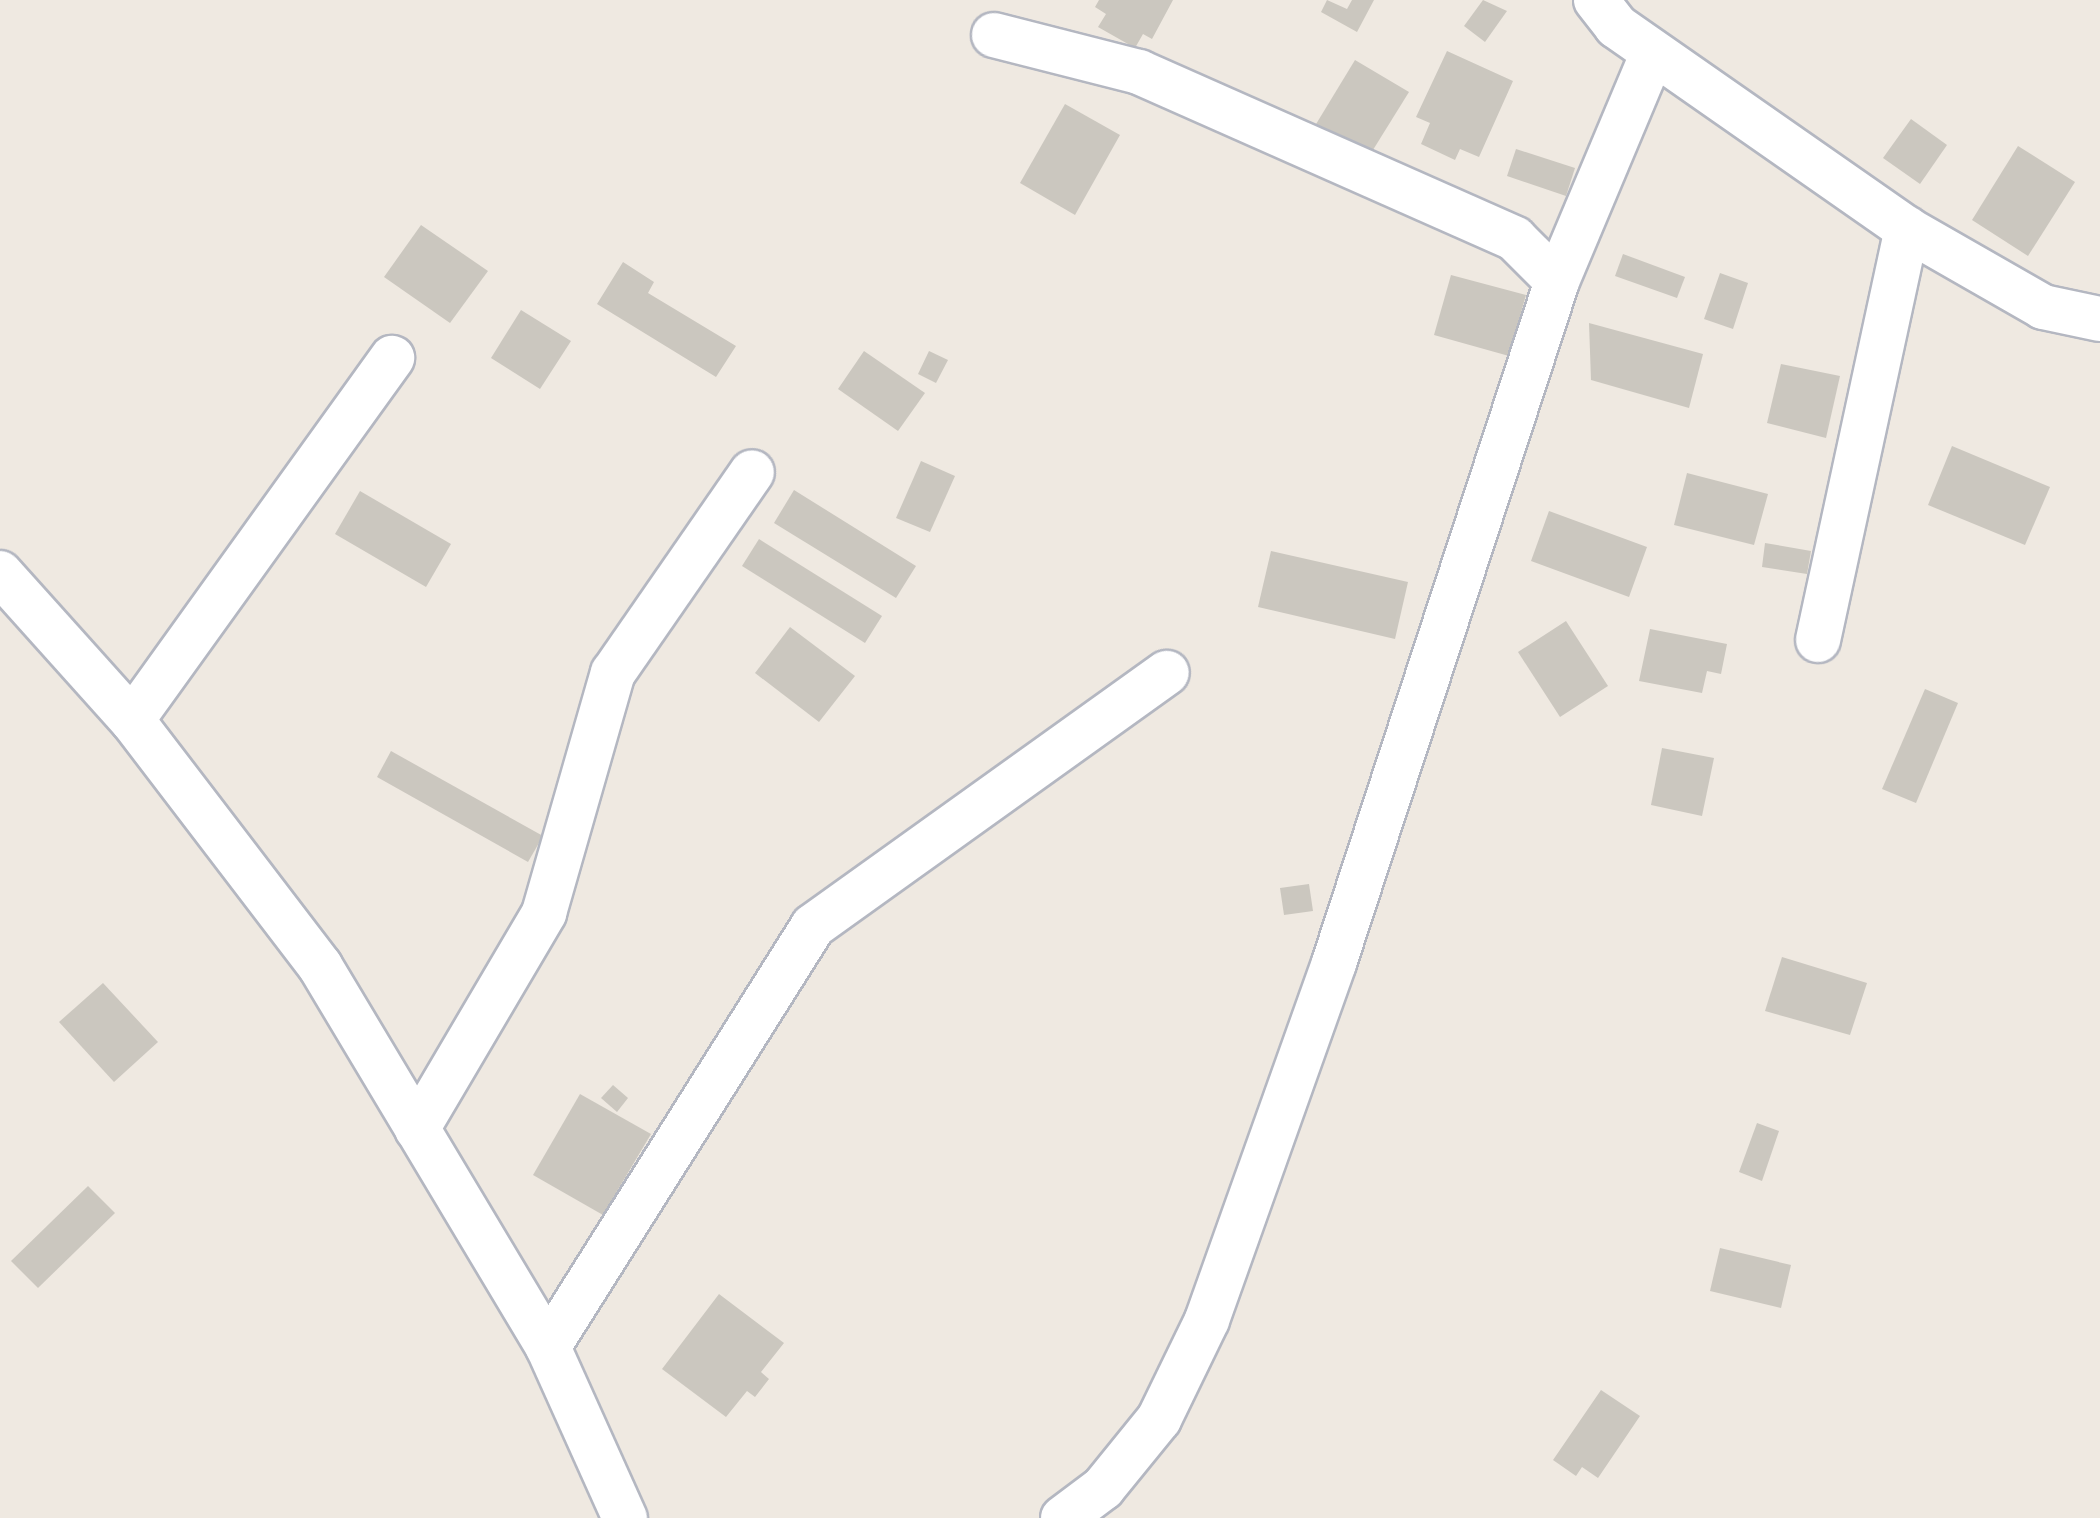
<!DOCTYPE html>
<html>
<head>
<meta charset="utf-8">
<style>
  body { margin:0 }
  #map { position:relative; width:2100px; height:1518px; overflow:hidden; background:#efe9e1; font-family:"Public Sans",sans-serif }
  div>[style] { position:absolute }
  .building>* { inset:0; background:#cbc7bf }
  .roads { filter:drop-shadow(2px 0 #b4b7c1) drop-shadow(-2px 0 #b4b7c1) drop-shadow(0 2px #b4b7c1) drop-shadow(0 -2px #b4b7c1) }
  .minor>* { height:44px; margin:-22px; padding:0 22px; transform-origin:22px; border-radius:22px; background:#fff }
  span { translate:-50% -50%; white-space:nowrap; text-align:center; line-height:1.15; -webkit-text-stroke:8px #fff; paint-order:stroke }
</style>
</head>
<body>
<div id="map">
  <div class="building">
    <i style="clip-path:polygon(1099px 0,1173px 0,1152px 39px,1143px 34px,1135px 48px,1098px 27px,1106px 14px,1095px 7px)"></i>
    <i style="clip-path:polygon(1327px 0,1347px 9px,1352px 0,1374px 0,1357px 32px,1321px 12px)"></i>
    <i style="clip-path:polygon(1483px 0,1507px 11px,1485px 42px,1464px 26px)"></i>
    <i style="clip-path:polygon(1447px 51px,1513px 81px,1479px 157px,1460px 149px,1455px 160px,1421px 144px,1430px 123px,1416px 117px)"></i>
    <i style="clip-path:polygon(1355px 60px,1409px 92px,1363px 166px,1310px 134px)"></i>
    <i style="clip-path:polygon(1065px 104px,1120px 135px,1075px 215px,1020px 183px)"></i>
    <i style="clip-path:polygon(1911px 119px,1947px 145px,1920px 184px,1883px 158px)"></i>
    <i style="clip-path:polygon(2018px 146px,2075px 182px,2028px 256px,1972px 220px)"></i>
    <i style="clip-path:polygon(1516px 149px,1575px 168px,1566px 196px,1507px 176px)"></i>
    <i style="clip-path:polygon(421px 225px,488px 271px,450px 323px,384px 277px)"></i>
    <i style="clip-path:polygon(1623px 254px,1685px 277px,1677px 298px,1615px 276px)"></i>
    <i style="clip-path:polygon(623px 262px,654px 282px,648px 293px,736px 346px,716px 377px,597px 304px)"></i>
    <i style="clip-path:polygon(1720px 273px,1748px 283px,1733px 329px,1704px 319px)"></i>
    <i style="clip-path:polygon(1451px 275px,1526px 295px,1509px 356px,1434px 335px)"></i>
    <i style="clip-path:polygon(521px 310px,571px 341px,540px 389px,491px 358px)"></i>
    <i style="clip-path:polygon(1589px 323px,1703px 354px,1689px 408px,1591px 380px)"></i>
    <i style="clip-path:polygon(864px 351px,925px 393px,898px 431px,838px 389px)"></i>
    <i style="clip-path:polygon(929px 351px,948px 360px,936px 383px,918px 374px)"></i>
    <i style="clip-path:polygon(1781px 364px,1840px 376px,1826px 438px,1767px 423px)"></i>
    <i style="clip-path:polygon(1952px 446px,2050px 487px,2025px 545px,1928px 505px)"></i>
    <i style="clip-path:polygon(921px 461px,955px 476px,930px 532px,896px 518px)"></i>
    <i style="clip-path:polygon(1687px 473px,1768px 494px,1754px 545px,1674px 525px)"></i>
    <i style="clip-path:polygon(794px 490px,916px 566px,896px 598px,774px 523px)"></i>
    <i style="clip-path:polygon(360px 491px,451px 544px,426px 587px,335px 534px)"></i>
    <i style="clip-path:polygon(1549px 511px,1647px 547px,1629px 597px,1531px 561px)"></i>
    <i style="clip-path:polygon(759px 539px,882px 616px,865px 643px,742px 566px)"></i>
    <i style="clip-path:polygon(1765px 543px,1811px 551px,1807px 574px,1762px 567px)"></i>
    <i style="clip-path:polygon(1271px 551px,1408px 582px,1395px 639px,1258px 607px)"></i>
    <i style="clip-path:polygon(1566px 621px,1608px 686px,1560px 717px,1518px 652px)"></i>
    <i style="clip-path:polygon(790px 627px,855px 676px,819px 722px,755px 673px)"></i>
    <i style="clip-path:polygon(1650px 629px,1727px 644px,1721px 674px,1707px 671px,1702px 693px,1639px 681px)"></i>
    <i style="clip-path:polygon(1925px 689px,1958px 703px,1916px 803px,1882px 789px)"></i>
    <i style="clip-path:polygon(1662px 748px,1714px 758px,1702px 816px,1651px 805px)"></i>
    <i style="clip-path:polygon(391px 751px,543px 836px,528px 862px,377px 777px)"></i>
    <i style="clip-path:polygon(1309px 884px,1313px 911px,1284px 915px,1280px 888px)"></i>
    <i style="clip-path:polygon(1782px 957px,1867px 983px,1850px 1035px,1765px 1011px)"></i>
    <i style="clip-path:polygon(103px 983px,158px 1042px,114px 1082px,59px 1022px)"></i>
    <i style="clip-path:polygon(613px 1085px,628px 1098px,617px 1112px,601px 1098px)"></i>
    <i style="clip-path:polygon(580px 1094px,651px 1134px,603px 1215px,533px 1175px)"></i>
    <i style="clip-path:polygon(1757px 1123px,1779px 1131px,1762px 1181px,1739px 1172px)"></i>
    <i style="clip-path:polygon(88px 1186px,115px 1213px,38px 1288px,11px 1261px)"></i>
    <i style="clip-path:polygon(1720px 1248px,1791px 1265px,1781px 1308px,1710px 1291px)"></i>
    <i style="clip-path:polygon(719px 1294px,784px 1343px,761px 1372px,769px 1379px,755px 1397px,747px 1391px,726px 1417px,662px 1369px)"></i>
    <i style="clip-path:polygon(1601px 1390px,1640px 1416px,1598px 1478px,1582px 1467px,1576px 1476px,1553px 1460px)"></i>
  </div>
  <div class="roads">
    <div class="minor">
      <i style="left:1596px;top:0;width:33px;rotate:52deg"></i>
      <i style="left:1616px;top:26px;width:355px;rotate:34.9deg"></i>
      <i style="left:1907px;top:229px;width:157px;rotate:29.8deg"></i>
      <i style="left:2043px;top:307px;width:58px;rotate:11.9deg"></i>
      <i style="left:994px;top:35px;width:150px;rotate:14.3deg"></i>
      <i style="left:1139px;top:72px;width:411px;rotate:23.9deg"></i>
      <i style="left:1515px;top:239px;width:59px;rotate:45deg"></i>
      <i style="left:0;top:573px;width:198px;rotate:48.1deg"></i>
      <i style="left:132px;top:720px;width:310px;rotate:52.6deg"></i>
      <i style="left:320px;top:966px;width:444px;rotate:59.1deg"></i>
      <i style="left:548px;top:1347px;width:188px;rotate:65.8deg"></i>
      <i style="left:1818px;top:640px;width:421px;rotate:-77.8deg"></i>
      <i style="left:132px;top:720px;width:446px;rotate:-54.3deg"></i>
      <i style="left:417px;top:1129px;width:251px;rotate:-59.5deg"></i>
      <i style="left:544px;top:913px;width:250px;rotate:-74deg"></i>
      <i style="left:613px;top:673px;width:244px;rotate:-55.3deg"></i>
      <i style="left:548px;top:1347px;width:497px;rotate:-57.8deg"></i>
      <i style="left:813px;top:926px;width:435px;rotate:-35.6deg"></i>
      <i style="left:1063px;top:1518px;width:50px;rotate:-36.9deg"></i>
      <i style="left:1103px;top:1488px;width:89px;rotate:-50.9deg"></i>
      <i style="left:1159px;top:1419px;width:110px;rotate:-64.1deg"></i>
      <i style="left:1207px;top:1320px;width:379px;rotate:-70.4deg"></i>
      <i style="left:1334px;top:963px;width:718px;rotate:-71.89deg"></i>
      <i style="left:1557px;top:281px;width:247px;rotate:-67.2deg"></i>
    </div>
  </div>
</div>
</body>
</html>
